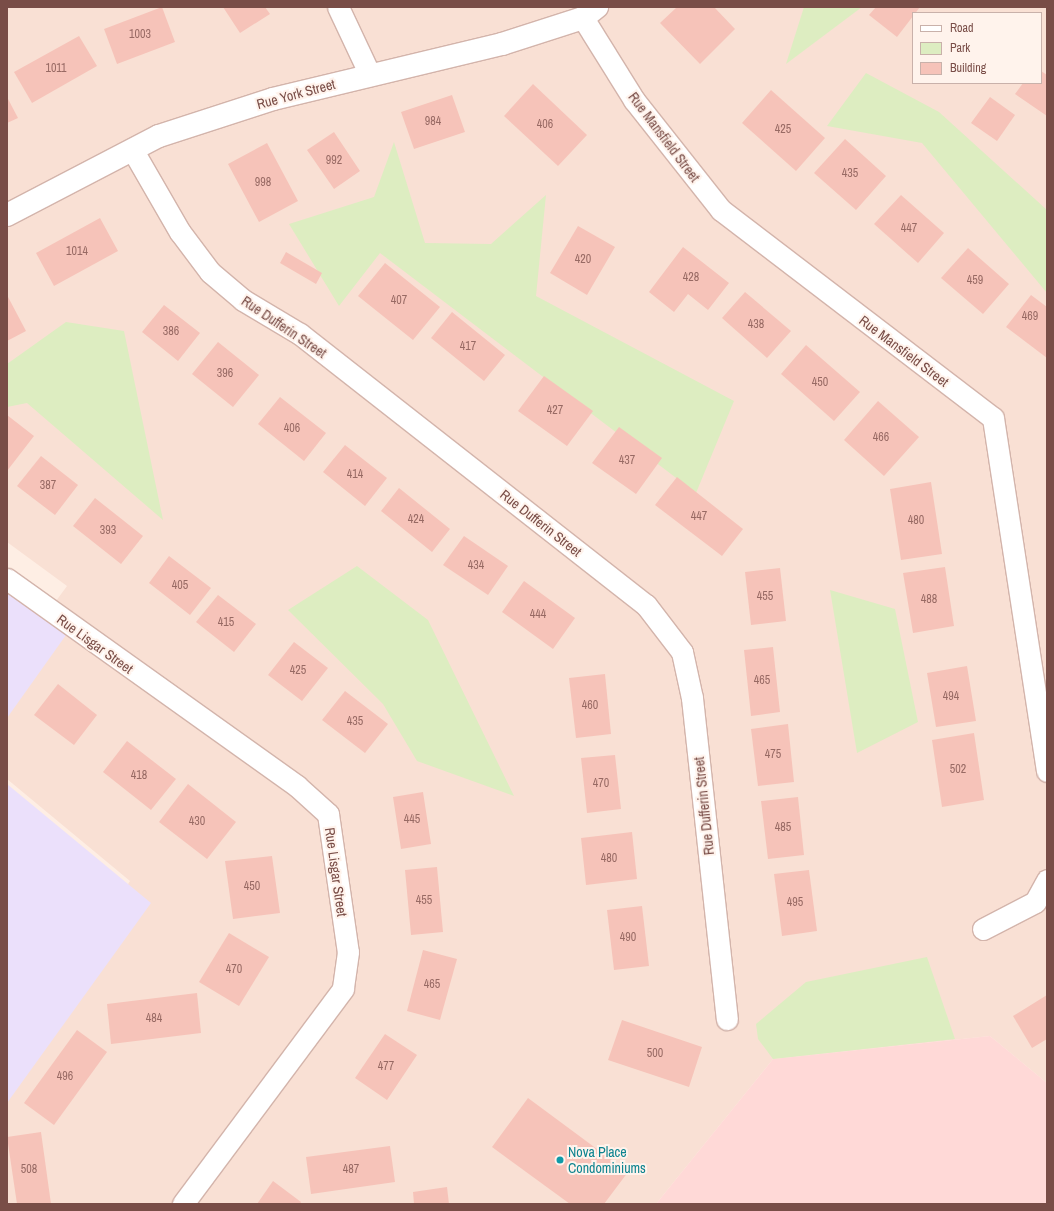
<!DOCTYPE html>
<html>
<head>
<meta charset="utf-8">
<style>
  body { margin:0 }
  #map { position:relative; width:1054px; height:1211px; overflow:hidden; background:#feeee4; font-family:"Archivo Narrow",sans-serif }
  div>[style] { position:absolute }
  .residential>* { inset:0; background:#f9e0d4 }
  .commercial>* { inset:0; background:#ffd9d7 }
  .education>* { inset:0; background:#ebe0fb }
  .green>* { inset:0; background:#ddedc1 }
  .building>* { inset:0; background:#f6c3b9 }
  .roads { filter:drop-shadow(1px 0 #d3b4ab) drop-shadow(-1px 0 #d3b4ab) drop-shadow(0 1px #d3b4ab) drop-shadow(0 -1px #d3b4ab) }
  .minor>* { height:21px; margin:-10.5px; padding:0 10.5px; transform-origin:10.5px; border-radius:10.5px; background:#fff }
  .tertiary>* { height:22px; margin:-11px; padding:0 11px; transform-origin:11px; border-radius:11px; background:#fff }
  .dots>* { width:11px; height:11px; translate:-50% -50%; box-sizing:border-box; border:2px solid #fff3ec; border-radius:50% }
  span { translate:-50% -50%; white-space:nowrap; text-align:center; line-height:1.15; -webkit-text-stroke:4px #fff3ec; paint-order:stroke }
  .number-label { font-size:12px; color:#986a64 }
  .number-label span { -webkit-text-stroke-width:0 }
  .street-label { font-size:14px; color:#794d47 }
  .culture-label { font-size:14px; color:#0d838f }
  .left { translate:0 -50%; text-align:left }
  .frame { position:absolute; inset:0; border:8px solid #794d47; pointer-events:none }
  .legend { position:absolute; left:912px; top:12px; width:130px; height:72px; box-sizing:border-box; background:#fff3ec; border:1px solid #c9b1aa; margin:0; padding:5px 7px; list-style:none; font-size:12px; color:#794d47 }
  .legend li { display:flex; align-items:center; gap:8px; height:20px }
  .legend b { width:20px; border:1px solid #c9b1aa }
</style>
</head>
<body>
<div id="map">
  <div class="residential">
    <i style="clip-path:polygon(evenodd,7px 7px,1047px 7px,1047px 1083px,990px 1036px,773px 1059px,656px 1204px,7px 1204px,7px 1081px,130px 881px,7px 779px,7px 668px,67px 586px,7px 542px,7px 7px,913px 13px,1041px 13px,1041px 83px,913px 83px,913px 13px)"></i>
  </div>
  <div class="commercial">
    <i style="clip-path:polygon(990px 1036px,1047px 1083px,1047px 1204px,656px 1204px,773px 1059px)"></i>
  </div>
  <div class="education">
    <i style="clip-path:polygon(7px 579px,71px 628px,7px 718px)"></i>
    <i style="clip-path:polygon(7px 784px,151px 903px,7px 1103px)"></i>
  </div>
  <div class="green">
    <i style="clip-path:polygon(804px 7px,862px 7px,786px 64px)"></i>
    <i style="clip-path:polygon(866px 73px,939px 112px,1047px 210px,1047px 293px,922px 143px,827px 126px)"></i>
    <i style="clip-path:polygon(394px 142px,425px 243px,491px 244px,546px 195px,536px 296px,734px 401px,696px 493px,380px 253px,339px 306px,289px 224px,374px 197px)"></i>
    <i style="clip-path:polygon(66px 322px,124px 331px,163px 520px,27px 403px,7px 407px,7px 364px)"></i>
    <i style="clip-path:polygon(357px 566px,428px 620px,514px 796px,417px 761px,383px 704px,288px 610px)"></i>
    <i style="clip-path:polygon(830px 590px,895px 609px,918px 722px,857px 753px)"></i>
    <i style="clip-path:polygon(927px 957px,955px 1039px,773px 1059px,758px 1039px,756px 1024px,806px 982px)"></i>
  </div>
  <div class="building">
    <i style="clip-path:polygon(162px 7px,175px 42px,117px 64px,104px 29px)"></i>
    <i style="clip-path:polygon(223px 7px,265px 7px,270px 14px,240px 33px)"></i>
    <i style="clip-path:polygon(677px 7px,714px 7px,735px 29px,700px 64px,660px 23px)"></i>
    <i style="clip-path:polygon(876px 7px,920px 7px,897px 37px,869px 15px)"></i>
    <i style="clip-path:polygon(79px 36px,97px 66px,32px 103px,14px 72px)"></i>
    <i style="clip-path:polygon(1041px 71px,1047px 75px,1047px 116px,1015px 94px,1023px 83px,1041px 83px)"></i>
    <i style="clip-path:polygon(533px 84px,587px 135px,558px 166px,504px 116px)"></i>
    <i style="clip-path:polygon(771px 90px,825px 138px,796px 171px,742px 123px)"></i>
    <i style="clip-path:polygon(452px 95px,465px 132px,414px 149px,401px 112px)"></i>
    <i style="clip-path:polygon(7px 97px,18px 118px,7px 123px)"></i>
    <i style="clip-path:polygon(990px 97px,1015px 115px,997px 141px,971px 123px)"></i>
    <i style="clip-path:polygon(334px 132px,360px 171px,334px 189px,307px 150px)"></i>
    <i style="clip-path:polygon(845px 139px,886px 176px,856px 210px,814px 173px)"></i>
    <i style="clip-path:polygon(267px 143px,298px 201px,259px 222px,228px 164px)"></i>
    <i style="clip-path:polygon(901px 195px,944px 233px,918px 263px,874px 224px)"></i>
    <i style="clip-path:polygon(100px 218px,118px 251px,54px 286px,36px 253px)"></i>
    <i style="clip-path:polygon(578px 226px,615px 247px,587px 295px,550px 273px)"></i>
    <i style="clip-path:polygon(683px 247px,729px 283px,708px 310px,688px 294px,674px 312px,649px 292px)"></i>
    <i style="clip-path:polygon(968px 248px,1009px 284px,983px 314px,941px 278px)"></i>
    <i style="clip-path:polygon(286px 252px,322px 273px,316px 284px,280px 263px)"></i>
    <i style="clip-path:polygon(385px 263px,440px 307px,413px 340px,358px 296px)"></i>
    <i style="clip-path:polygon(745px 292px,791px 331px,767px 358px,722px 318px)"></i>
    <i style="clip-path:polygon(7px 295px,26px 331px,7px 341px)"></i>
    <i style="clip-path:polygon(1031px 295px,1047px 307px,1047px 358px,1006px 327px)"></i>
    <i style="clip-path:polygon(164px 305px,200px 333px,178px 361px,142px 332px)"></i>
    <i style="clip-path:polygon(452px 312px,505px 355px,484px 381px,431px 338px)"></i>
    <i style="clip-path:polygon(218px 342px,259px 375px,233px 407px,192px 374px)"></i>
    <i style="clip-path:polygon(806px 345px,860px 392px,834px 421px,781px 374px)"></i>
    <i style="clip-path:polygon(544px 376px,593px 411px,567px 446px,518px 411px)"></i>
    <i style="clip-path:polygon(280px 397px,326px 433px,304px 461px,258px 424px)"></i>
    <i style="clip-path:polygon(878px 401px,919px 437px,884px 476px,844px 440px)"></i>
    <i style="clip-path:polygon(7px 415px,34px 436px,7px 471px)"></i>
    <i style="clip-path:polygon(619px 427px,662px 458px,636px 494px,592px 463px)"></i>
    <i style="clip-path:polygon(345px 445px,387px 478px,365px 506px,323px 472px)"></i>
    <i style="clip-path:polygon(41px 456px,78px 485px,55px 515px,17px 486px)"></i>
    <i style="clip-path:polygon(677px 477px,743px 529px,722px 556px,655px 505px)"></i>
    <i style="clip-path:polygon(931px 482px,942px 554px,901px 560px,890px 489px)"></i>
    <i style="clip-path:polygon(399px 488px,450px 529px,432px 552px,381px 511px)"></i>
    <i style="clip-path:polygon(95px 498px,143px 536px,121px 564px,73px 526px)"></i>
    <i style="clip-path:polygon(464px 536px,508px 566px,488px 595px,443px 565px)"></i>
    <i style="clip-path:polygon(169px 556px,211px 588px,190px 615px,149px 583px)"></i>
    <i style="clip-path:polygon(945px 567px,954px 626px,913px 633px,903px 573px)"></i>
    <i style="clip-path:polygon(780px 568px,786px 621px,751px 625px,745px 572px)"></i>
    <i style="clip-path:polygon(524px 581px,575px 618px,553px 649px,502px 612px)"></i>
    <i style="clip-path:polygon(218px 595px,256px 624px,234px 652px,196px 622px)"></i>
    <i style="clip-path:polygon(294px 642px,328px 668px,302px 701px,268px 675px)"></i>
    <i style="clip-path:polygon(773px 647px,780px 712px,751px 716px,744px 650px)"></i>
    <i style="clip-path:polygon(967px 666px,976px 721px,936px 727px,927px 673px)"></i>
    <i style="clip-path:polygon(605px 674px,611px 734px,576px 738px,569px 678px)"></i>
    <i style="clip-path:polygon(58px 684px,97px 715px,74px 745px,34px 715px)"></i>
    <i style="clip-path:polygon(345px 691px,388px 724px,365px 753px,322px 720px)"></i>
    <i style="clip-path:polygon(788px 724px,794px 782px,758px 786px,751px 729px)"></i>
    <i style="clip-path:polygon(974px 733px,984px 800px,942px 807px,932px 740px)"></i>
    <i style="clip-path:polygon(127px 741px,176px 779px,151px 810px,103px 772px)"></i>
    <i style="clip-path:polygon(615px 755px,621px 809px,587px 813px,581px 758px)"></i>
    <i style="clip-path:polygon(188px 784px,236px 822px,207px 859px,159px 822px)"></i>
    <i style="clip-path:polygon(423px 792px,431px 844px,401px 849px,393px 797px)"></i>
    <i style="clip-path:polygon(798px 797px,804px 855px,768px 859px,761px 801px)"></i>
    <i style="clip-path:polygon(632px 832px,637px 879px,586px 885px,581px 838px)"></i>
    <i style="clip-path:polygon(272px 856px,280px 913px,233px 919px,225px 861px)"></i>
    <i style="clip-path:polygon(437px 867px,443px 932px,411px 935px,405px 870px)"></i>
    <i style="clip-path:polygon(809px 870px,817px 931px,782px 936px,774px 874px)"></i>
    <i style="clip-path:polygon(642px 906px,649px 966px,614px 970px,607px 910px)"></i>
    <i style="clip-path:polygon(229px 933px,269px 957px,239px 1006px,199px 982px)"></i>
    <i style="clip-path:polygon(423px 950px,457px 959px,440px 1020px,407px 1011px)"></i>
    <i style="clip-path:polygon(197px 993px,201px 1033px,111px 1044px,107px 1004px)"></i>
    <i style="clip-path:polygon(1047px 995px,1047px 1039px,1032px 1048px,1013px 1016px)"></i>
    <i style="clip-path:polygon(622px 1020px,702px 1047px,689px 1087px,608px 1060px)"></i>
    <i style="clip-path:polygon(77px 1030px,107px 1052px,54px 1125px,24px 1103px)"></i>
    <i style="clip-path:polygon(385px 1034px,417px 1055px,387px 1100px,355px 1078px)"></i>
    <i style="clip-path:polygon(528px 1098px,628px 1172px,604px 1204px,570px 1204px,492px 1147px)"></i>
    <i style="clip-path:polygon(41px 1132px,51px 1204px,17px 1204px,7px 1137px)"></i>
    <i style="clip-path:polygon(390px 1146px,395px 1182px,311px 1194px,306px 1157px)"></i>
    <i style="clip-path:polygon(273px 1181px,301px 1202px,300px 1204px,257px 1204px)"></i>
    <i style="clip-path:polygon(447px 1187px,449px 1204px,414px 1204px,413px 1192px)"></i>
  </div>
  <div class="roads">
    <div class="minor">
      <i style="left:338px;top:7px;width:75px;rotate:64.8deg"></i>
      <i style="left:583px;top:18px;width:97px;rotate:58.1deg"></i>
      <i style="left:634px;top:100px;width:140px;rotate:51.7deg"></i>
      <i style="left:721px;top:210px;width:342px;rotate:37.4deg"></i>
      <i style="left:993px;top:418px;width:357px;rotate:81.3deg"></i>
      <i style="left:132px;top:149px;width:96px;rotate:60deg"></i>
      <i style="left:180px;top:232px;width:50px;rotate:53.1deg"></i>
      <i style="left:210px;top:272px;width:43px;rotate:40.3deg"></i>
      <i style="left:243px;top:300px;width:66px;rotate:30.8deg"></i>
      <i style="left:300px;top:334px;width:439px;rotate:38.1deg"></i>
      <i style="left:646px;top:605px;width:59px;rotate:52.5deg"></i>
      <i style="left:682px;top:652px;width:47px;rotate:77.7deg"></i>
      <i style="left:692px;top:698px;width:323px;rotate:83.8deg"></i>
      <i style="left:7px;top:579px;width:356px;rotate:35.5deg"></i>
      <i style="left:297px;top:786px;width:42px;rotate:42.1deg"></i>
      <i style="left:328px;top:814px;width:139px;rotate:81.8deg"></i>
      <i style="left:348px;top:952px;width:37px;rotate:98deg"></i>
      <i style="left:343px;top:989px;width:268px;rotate:126.7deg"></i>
      <i style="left:983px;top:929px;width:59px;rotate:-27.4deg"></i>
      <i style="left:1035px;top:902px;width:25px;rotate:-61deg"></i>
    </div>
    <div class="tertiary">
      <i style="left:7px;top:215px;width:171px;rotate:-27.5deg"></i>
      <i style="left:159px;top:136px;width:120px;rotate:-18deg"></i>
      <i style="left:273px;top:99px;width:236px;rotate:-13.5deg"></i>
      <i style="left:502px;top:44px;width:85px;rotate:-17.8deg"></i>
      <i style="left:583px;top:18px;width:18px;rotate:-38deg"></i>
    </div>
  </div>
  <div class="dots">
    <i style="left:560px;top:1160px;background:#0f9aa8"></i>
  </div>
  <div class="number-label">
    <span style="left:140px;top:35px">1003</span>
    <span style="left:56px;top:69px">1011</span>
    <span style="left:433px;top:122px">984</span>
    <span style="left:545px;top:125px">406</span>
    <span style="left:783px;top:130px">425</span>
    <span style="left:334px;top:161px">992</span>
    <span style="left:850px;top:174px">435</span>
    <span style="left:263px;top:183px">998</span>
    <span style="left:909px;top:229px">447</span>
    <span style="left:77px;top:252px">1014</span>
    <span style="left:583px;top:260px">420</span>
    <span style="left:691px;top:278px">428</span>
    <span style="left:975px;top:281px">459</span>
    <span style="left:399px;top:301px">407</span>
    <span style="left:1030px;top:317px">469</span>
    <span style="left:756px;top:325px">438</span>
    <span style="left:171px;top:332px">386</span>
    <span style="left:468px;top:347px">417</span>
    <span style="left:225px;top:374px">396</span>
    <span style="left:820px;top:383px">450</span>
    <span style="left:555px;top:411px">427</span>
    <span style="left:292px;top:429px">406</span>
    <span style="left:881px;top:438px">466</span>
    <span style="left:627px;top:461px">437</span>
    <span style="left:355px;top:475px">414</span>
    <span style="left:48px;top:486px">387</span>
    <span style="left:699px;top:517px">447</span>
    <span style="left:416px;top:520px">424</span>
    <span style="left:916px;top:521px">480</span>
    <span style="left:108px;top:531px">393</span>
    <span style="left:476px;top:566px">434</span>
    <span style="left:180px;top:586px">405</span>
    <span style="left:765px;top:597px">455</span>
    <span style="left:929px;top:600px">488</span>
    <span style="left:538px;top:615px">444</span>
    <span style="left:226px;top:623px">415</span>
    <span style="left:298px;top:671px">425</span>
    <span style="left:762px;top:681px">465</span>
    <span style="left:951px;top:697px">494</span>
    <span style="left:590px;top:706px">460</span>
    <span style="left:355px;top:722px">435</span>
    <span style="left:773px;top:755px">475</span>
    <span style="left:958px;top:770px">502</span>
    <span style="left:139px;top:776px">418</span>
    <span style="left:601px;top:784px">470</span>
    <span style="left:412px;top:820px">445</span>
    <span style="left:197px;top:822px">430</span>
    <span style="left:783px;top:828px">485</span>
    <span style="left:609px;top:859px">480</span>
    <span style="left:252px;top:887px">450</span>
    <span style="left:424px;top:901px">455</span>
    <span style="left:795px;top:903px">495</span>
    <span style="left:628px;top:938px">490</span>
    <span style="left:234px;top:970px">470</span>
    <span style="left:432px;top:985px">465</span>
    <span style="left:154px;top:1019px">484</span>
    <span style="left:655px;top:1054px">500</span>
    <span style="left:386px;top:1067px">477</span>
    <span style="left:65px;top:1077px">496</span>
    <span style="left:29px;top:1170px">508</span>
    <span style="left:351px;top:1170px">487</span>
  </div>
  <div class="street-label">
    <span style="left:296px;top:94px;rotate:-15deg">Rue York Street</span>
    <span style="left:664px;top:137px;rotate:53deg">Rue Mansfield Street</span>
    <span style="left:284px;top:327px;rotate:34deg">Rue Dufferin Street</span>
    <span style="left:904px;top:351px;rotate:37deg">Rue Mansfield Street</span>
    <span style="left:541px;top:523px;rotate:38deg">Rue Dufferin Street</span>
    <span style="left:95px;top:644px;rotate:36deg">Rue Lisgar Street</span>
    <span style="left:704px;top:806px;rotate:-96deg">Rue Dufferin Street</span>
    <span style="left:336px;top:872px;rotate:82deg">Rue Lisgar Street</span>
  </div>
  <div class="culture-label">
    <span class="left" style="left:568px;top:1160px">Nova Place<br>Condominiums</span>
  </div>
  <div class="frame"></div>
  <ul class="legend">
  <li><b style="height:5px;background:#fff"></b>Road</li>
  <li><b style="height:11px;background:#ddedc1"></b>Park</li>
  <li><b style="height:11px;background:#f6c3b9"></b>Building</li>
  </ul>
</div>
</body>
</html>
